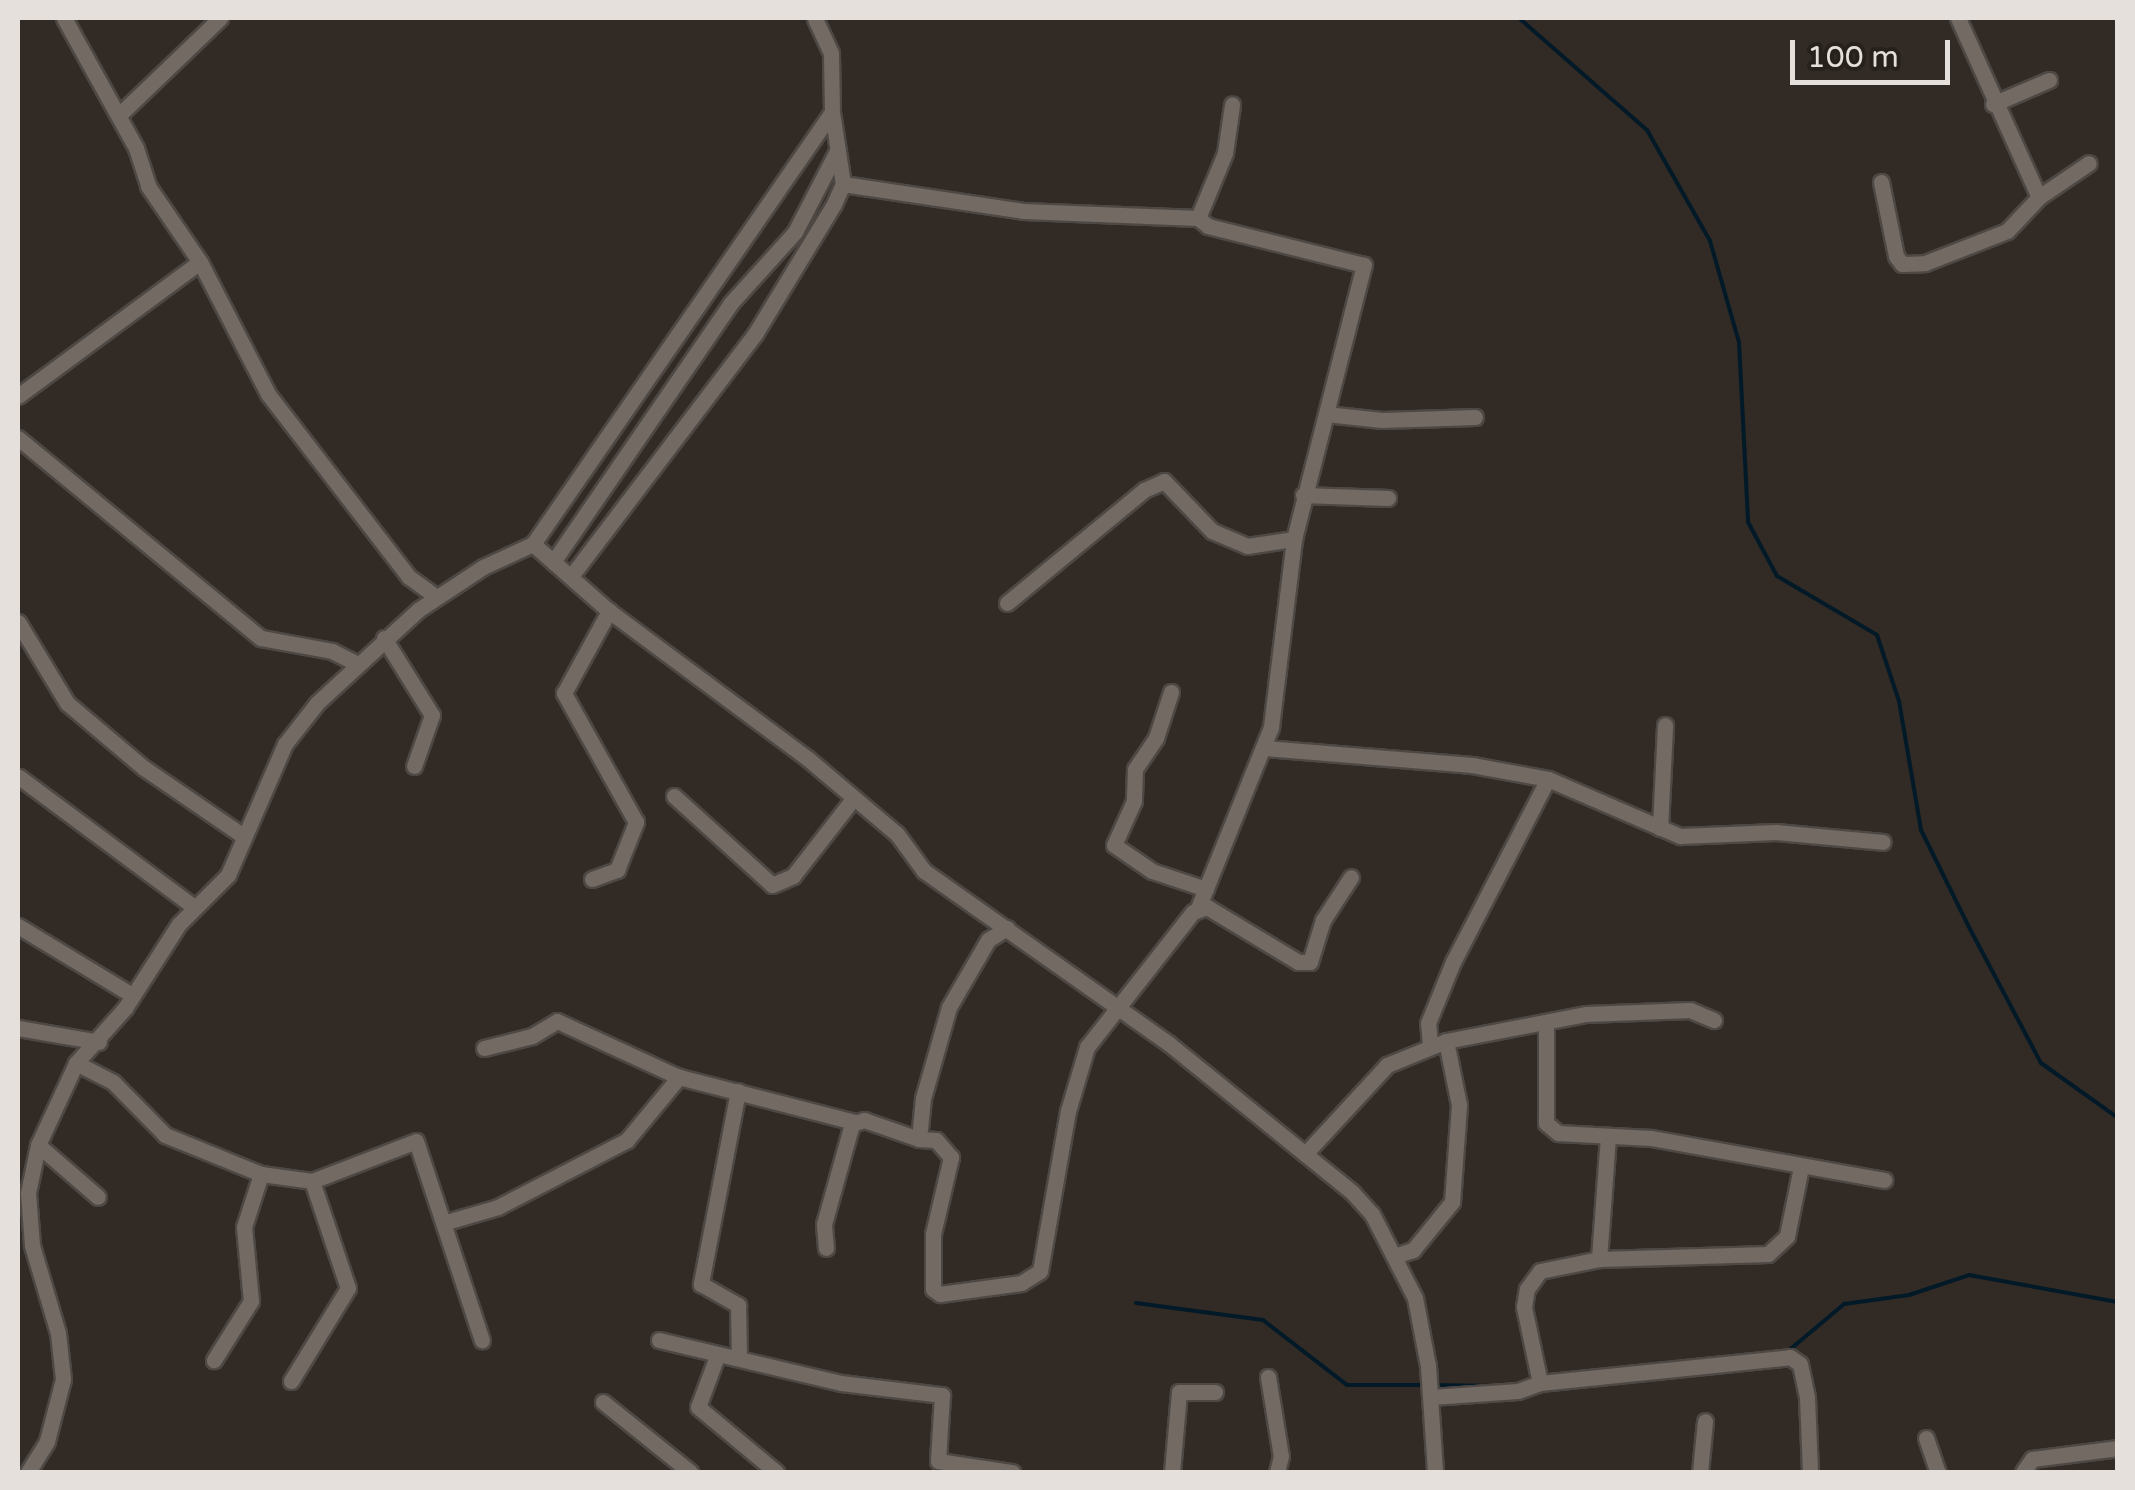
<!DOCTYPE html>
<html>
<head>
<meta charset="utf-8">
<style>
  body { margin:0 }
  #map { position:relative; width:2135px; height:1490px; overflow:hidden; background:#312a25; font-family:"Varela Round",sans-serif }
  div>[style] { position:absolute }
  .stream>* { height:4px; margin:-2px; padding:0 2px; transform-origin:2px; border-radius:2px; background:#021a28 }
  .roads { filter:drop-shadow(2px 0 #4e4844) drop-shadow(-2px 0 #4e4844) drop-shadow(0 2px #4e4844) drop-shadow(0 -2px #4e4844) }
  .minor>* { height:15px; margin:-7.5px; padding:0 7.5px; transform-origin:7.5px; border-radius:7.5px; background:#736a64 }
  span { translate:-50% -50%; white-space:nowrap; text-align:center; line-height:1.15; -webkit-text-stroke:10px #27211b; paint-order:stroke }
  .frame { position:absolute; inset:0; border:20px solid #e5e0dc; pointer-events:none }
  .scale { position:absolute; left:1790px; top:40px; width:160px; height:45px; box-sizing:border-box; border:5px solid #e5e0dc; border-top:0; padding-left:12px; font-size:30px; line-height:35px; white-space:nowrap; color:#e5e0dc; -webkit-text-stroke:8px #27211b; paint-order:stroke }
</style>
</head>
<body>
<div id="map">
  <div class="stream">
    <i style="left:1519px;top:18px;width:170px;rotate:41.2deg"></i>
    <i style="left:1647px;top:130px;width:128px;rotate:60.4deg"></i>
    <i style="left:1710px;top:241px;width:105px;rotate:74deg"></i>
    <i style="left:1739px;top:342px;width:180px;rotate:87.1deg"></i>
    <i style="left:1748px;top:522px;width:61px;rotate:61.8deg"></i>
    <i style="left:1777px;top:576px;width:116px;rotate:30.5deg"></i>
    <i style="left:1877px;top:635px;width:70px;rotate:71.6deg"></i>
    <i style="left:1899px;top:701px;width:131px;rotate:80.3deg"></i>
    <i style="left:1921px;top:830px;width:110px;rotate:63.7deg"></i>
    <i style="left:1970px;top:929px;width:152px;rotate:62.1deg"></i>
    <i style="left:2041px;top:1063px;width:95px;rotate:35.5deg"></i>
    <i style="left:1136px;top:1303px;width:128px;rotate:7.6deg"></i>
    <i style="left:1263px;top:1320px;width:106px;rotate:37.7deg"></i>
    <i style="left:1347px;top:1385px;width:75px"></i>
    <i style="left:1787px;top:1352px;width:75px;rotate:-40.1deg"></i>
    <i style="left:1844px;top:1304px;width:66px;rotate:-7.9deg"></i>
    <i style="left:1909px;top:1295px;width:63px;rotate:-18.4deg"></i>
    <i style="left:1969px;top:1275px;width:151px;rotate:10.3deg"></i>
    <i style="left:1607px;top:1383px;width:25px;rotate:-5deg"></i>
    <i style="left:1432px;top:1385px;width:60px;rotate:1deg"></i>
  </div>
  <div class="roads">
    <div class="minor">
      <i style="left:64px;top:18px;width:149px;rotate:61deg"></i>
      <i style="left:136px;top:148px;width:40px;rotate:72deg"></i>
      <i style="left:148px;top:186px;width:92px;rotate:55.6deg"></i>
      <i style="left:1958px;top:18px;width:196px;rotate:65.7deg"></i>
      <i style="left:1993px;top:104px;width:61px;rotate:-23.2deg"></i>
      <i style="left:119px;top:115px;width:140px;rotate:-43.8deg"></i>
      <i style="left:1881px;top:182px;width:76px;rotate:78.5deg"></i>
      <i style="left:1896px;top:256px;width:10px;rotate:53deg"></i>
      <i style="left:1902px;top:264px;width:23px;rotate:-2deg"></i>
      <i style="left:1925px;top:263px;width:88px;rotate:-21.3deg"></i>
      <i style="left:2007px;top:231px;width:47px;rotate:-46.7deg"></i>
      <i style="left:2039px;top:197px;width:60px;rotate:-34.2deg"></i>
      <i style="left:843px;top:184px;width:182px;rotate:8.5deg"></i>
      <i style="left:1023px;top:211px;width:175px;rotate:2.3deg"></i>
      <i style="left:1198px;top:218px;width:70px;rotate:-67.4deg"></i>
      <i style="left:1225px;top:153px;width:49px;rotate:-81.7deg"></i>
      <i style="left:18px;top:396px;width:226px;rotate:-36.4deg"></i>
      <i style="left:200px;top:262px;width:148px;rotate:62.7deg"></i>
      <i style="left:268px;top:394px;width:231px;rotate:52.4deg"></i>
      <i style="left:409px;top:577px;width:34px;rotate:36deg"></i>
      <i style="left:1326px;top:414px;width:56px;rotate:6.1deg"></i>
      <i style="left:1382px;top:420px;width:93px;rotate:-1.8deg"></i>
      <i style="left:18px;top:438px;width:315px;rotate:39.5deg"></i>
      <i style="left:261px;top:638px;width:72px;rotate:10.4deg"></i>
      <i style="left:332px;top:651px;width:27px;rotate:27deg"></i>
      <i style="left:1303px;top:495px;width:85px;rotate:2deg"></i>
      <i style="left:533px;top:544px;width:525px;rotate:-55.31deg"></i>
      <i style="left:832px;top:112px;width:59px;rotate:-91deg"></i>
      <i style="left:831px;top:53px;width:38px;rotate:-115deg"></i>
      <i style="left:553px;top:562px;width:313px;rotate:-55.5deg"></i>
      <i style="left:730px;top:304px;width:97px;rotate:-47.9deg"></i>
      <i style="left:795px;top:232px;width:93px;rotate:-62.6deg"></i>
      <i style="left:572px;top:575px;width:303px;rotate:-52.8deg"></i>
      <i style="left:755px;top:334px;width:152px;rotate:-58.7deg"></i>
      <i style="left:834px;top:204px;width:22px;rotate:-66deg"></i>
      <i style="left:843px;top:184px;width:73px;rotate:-98.7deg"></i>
      <i style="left:1007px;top:603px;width:178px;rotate:-39.5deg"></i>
      <i style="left:1144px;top:490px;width:22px;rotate:-24deg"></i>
      <i style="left:1164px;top:481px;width:69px;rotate:46.2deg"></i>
      <i style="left:1212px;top:531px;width:38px;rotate:23deg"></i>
      <i style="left:1247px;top:546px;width:48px;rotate:-8.5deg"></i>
      <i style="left:18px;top:622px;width:95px;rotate:58.8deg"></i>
      <i style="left:67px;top:703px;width:101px;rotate:40.2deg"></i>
      <i style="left:144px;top:768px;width:119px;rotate:34.4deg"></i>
      <i style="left:384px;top:638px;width:91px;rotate:58.1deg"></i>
      <i style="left:432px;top:715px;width:54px;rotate:109.4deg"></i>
      <i style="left:1171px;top:692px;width:48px;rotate:108.1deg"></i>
      <i style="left:1156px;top:738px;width:37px;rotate:124deg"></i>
      <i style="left:1135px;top:769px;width:32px;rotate:92deg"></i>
      <i style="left:1134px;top:801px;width:48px;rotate:114.4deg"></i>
      <i style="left:1114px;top:845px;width:46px;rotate:34.4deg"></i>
      <i style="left:1152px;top:871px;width:57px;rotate:18.4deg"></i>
      <i style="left:1265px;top:748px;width:208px;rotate:4.7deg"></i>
      <i style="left:1472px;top:765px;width:77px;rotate:10.4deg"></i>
      <i style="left:1548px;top:779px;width:144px;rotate:23.4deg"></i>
      <i style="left:1680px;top:836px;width:96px;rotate:-2.4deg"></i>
      <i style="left:1776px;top:832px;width:107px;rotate:5.3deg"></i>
      <i style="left:19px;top:777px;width:218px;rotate:36.6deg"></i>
      <i style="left:674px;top:796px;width:132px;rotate:42.2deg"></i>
      <i style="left:772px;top:885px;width:23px;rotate:-23deg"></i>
      <i style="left:793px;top:876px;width:98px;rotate:-52.1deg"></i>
      <i style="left:1660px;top:828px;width:103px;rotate:-87.2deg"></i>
      <i style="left:592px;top:879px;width:27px;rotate:-20deg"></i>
      <i style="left:617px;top:870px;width:52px;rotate:-68.4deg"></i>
      <i style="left:636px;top:822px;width:148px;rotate:-119.2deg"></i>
      <i style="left:564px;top:693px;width:94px;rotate:-61.2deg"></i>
      <i style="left:1198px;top:908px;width:195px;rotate:-68deg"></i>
      <i style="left:1271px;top:727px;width:189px;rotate:-83deg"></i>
      <i style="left:1294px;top:539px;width:283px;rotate:-75.7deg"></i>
      <i style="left:1364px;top:265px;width:161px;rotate:-166deg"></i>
      <i style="left:1208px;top:226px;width:13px;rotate:-141deg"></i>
      <i style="left:18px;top:926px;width:133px;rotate:31.2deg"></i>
      <i style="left:1007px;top:928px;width:22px;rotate:148deg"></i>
      <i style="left:988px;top:940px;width:78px;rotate:120.2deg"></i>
      <i style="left:949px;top:1007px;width:95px;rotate:105.9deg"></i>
      <i style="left:923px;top:1098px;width:41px;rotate:95.6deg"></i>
      <i style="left:919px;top:1139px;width:17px;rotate:3deg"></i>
      <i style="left:936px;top:1140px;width:23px;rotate:49deg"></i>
      <i style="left:951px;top:1157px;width:79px;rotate:103.2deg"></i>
      <i style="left:933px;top:1234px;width:55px;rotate:90deg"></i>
      <i style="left:933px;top:1289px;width:9px;rotate:36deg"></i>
      <i style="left:940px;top:1294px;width:82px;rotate:-7.7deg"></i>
      <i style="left:1021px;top:1283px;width:22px;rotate:-32deg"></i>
      <i style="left:1040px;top:1271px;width:162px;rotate:-80.1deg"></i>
      <i style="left:1068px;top:1111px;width:67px;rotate:-73.5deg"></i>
      <i style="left:1087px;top:1047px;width:172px;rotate:-51.9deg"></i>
      <i style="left:1193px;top:912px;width:15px;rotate:-20deg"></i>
      <i style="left:1207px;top:907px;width:106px;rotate:31.1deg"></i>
      <i style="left:1298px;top:962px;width:12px"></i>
      <i style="left:1310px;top:962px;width:44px;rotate:-72.8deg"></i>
      <i style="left:1323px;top:920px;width:51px;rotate:-56.9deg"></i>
      <i style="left:1546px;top:1024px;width:99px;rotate:90deg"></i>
      <i style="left:1546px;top:1123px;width:16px;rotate:40deg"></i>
      <i style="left:1558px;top:1133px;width:93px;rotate:3.1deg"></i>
      <i style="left:1651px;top:1138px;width:237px;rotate:10.2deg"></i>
      <i style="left:18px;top:1028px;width:82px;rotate:9.8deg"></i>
      <i style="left:1446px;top:1041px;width:143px;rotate:-10.9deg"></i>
      <i style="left:1586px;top:1014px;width:104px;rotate:-2.2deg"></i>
      <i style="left:1690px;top:1010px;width:26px;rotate:23deg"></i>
      <i style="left:1430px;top:1044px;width:21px;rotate:-95deg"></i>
      <i style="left:1428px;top:1023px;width:66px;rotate:-67.7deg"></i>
      <i style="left:1453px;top:962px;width:206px;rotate:-62.6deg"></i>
      <i style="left:484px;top:1048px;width:49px;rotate:-14deg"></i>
      <i style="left:532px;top:1036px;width:29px;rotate:-31deg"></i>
      <i style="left:557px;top:1021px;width:134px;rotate:24.7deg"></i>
      <i style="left:679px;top:1077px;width:181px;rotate:14.4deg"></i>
      <i style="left:76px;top:1063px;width:42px;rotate:27.2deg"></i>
      <i style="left:113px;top:1082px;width:74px;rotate:45.5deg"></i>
      <i style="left:165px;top:1135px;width:104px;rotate:22.1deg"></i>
      <i style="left:261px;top:1174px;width:56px;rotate:107.8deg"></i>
      <i style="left:244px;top:1227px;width:74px;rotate:84.6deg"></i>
      <i style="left:251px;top:1301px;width:70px;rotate:122.1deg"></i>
      <i style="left:738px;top:1091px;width:197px;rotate:100.9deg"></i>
      <i style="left:701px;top:1284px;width:43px;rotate:29.6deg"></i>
      <i style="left:738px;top:1305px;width:51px;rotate:88.9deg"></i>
      <i style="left:38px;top:1145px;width:79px;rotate:40.9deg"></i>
      <i style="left:1305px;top:1154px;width:121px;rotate:-47.3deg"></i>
      <i style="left:1387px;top:1065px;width:64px;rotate:-22.1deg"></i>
      <i style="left:1446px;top:1041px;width:65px;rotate:78.5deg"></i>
      <i style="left:1459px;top:1105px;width:97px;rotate:94.1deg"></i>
      <i style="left:1452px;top:1202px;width:62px;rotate:129.1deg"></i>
      <i style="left:1413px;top:1250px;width:19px;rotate:162deg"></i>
      <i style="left:261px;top:1174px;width:51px;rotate:7.8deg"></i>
      <i style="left:312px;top:1181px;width:111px;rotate:-21deg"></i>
      <i style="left:416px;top:1141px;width:210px;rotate:71.7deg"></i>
      <i style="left:443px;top:1223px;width:57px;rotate:-16.2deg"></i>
      <i style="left:498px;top:1207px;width:145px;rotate:-27.4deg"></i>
      <i style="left:627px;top:1140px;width:82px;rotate:-50.5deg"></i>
      <i style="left:826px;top:1248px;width:24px;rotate:-95deg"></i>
      <i style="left:824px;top:1224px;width:104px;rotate:-74.4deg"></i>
      <i style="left:852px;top:1124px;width:13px;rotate:-18deg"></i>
      <i style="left:864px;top:1120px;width:58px;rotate:19.1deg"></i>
      <i style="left:1599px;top:1259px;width:169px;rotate:-1.7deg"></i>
      <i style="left:1768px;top:1254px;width:26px;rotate:-43deg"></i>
      <i style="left:1787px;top:1236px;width:70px;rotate:-78.5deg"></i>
      <i style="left:659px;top:1340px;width:187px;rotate:13.3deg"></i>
      <i style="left:841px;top:1383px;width:102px;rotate:6.8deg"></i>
      <i style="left:942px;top:1395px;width:66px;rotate:93.5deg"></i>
      <i style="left:938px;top:1461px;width:75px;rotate:8.5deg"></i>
      <i style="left:717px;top:1356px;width:54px;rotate:110.4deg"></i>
      <i style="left:698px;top:1407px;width:102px;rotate:39.8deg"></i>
      <i style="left:1268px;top:1377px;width:80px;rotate:80.7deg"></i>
      <i style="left:1281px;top:1456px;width:16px;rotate:104deg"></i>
      <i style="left:291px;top:1381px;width:109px;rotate:-58.5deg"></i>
      <i style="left:348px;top:1288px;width:113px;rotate:-108.6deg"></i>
      <i style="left:1540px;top:1383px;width:251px;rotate:-5.9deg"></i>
      <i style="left:1790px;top:1357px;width:12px;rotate:35deg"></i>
      <i style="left:1800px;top:1364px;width:34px;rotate:78deg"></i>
      <i style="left:1807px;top:1397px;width:75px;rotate:87.7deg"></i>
      <i style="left:1431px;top:1397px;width:87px;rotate:-3.9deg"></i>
      <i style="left:1518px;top:1391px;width:23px;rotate:-20deg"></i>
      <i style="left:1540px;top:1383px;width:78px;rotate:-101.9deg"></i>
      <i style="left:1524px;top:1307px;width:18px;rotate:-81deg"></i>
      <i style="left:1527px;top:1289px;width:22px;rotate:-54deg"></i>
      <i style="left:1540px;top:1271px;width:60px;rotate:-11.5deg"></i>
      <i style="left:1599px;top:1259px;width:123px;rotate:-85.8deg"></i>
      <i style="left:603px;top:1402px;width:112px;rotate:38.8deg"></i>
      <i style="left:1926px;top:1438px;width:36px;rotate:71deg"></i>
      <i style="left:28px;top:1472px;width:36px;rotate:-58deg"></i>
      <i style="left:47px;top:1441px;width:64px;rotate:-75.5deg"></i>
      <i style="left:63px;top:1379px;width:46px;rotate:-96.2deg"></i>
      <i style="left:58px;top:1333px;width:92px;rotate:-106.5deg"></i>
      <i style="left:32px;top:1245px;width:52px;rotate:-94.4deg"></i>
      <i style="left:28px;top:1193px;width:49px;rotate:-78.2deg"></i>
      <i style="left:38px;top:1145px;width:90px;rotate:-65.1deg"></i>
      <i style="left:76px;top:1063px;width:74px;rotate:-48.3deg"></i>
      <i style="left:125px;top:1008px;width:100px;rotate:-57.3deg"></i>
      <i style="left:179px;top:924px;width:69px;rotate:-45deg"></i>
      <i style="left:228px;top:875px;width:143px;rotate:-66.5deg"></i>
      <i style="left:285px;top:744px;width:52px;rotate:-52deg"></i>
      <i style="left:317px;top:703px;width:137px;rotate:-42.6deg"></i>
      <i style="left:418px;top:610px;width:78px;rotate:-33.5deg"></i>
      <i style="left:483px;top:567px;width:55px;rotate:-24.7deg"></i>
      <i style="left:533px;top:544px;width:101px;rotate:41.4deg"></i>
      <i style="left:609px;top:611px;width:247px;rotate:36.6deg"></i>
      <i style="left:807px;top:758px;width:118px;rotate:40.2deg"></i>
      <i style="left:897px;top:834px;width:46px;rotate:53.9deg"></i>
      <i style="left:924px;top:871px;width:299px;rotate:35.2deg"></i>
      <i style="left:1168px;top:1043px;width:237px;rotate:39deg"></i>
      <i style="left:1352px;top:1192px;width:30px;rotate:48deg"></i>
      <i style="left:1372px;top:1214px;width:94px;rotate:62.9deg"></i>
      <i style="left:1415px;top:1298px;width:69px;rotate:79.2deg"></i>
      <i style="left:1428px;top:1366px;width:106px;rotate:86.2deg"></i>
      <i style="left:1172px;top:1472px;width:80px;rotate:-85deg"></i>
      <i style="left:1179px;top:1392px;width:36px"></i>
      <i style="left:1700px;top:1472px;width:51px;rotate:-84.4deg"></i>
      <i style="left:2023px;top:1472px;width:16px;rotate:-55deg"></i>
      <i style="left:2032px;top:1459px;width:87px;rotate:-7.3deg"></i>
    </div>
  </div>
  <div class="frame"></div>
  <div class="scale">100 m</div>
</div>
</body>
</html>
